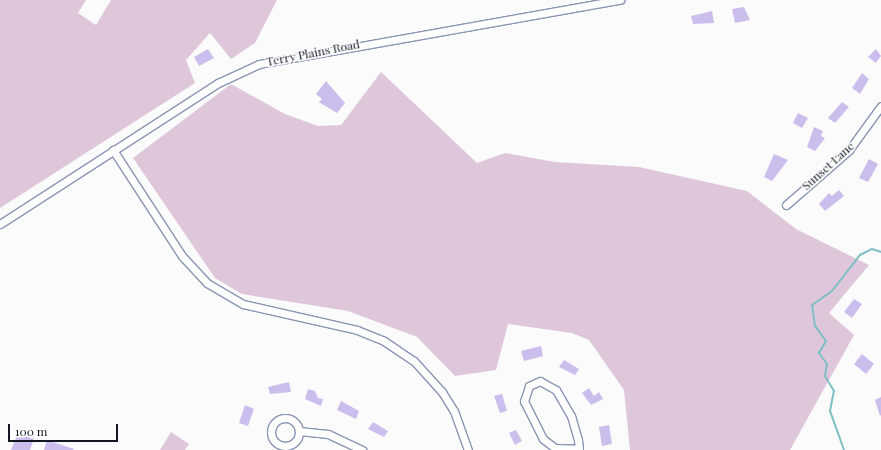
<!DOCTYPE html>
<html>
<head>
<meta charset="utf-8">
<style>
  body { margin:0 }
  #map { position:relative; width:881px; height:450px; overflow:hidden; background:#fbfbfb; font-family:"Playfair Display",serif }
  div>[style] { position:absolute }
  .green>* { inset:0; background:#dfc7db }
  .stream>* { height:2px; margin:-1px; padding:0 1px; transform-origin:1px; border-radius:1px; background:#7fbfc4 }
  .building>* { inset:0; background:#ccbeec }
  .roads { filter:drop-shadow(1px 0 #8995b3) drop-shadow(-1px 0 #8995b3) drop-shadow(0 1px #8995b3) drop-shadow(0 -1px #8995b3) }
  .minor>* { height:7px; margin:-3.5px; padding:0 3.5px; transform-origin:3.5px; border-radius:3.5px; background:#fff }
  .minor>.ring { margin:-3.5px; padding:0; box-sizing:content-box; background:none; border:7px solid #fff; border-radius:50% }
  span { translate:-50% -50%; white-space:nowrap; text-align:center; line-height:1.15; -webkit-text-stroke:3px #fff; paint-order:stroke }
  .street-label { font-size:12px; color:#101520 }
  .scale { position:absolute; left:8px; top:424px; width:110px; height:18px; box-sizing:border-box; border:2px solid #101520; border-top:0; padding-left:5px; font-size:12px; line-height:14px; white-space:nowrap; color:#101520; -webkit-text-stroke:3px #fff; paint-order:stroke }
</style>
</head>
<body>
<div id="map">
  <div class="green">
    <i style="clip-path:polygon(0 0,86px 0,78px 13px,96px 25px,111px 0,277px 0,255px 43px,231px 59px,210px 33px,186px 60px,195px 83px,0 208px)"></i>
    <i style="clip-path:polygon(381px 72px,477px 163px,505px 153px,555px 162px,639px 167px,747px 191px,796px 229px,869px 265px,829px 313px,854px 335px,790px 450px,630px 450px,624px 390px,589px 340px,572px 333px,508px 324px,496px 370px,455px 376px,417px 337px,348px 311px,242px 294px,215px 278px,133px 158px,231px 84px,285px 114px,318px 126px,341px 125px)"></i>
    <i style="clip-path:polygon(171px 432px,189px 444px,185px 450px,160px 450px)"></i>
  </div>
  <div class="stream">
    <i style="left:844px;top:450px;width:41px;rotate:-109.7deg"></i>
    <i style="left:830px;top:411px;width:20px;rotate:-79deg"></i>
    <i style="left:834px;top:391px;width:17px;rotate:-121deg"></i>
    <i style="left:825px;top:376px;width:12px;rotate:-81deg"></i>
    <i style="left:827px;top:364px;width:14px;rotate:-126deg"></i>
    <i style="left:819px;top:353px;width:14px;rotate:-60deg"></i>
    <i style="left:826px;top:341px;width:19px;rotate:-126deg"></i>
    <i style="left:815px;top:326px;width:21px;rotate:-98deg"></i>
    <i style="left:812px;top:305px;width:24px;rotate:-35deg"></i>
    <i style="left:832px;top:291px;width:46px;rotate:-52.1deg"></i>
    <i style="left:860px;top:255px;width:13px;rotate:-27deg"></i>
    <i style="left:872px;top:249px;width:9px;rotate:18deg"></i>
  </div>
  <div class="building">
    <i style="clip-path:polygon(744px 7px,750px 20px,735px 23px,732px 9px)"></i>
    <i style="clip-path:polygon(712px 11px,714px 23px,693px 24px,691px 16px)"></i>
    <i style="clip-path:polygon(208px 49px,214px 58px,199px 66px,194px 57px)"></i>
    <i style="clip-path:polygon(876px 49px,881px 56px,876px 63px,868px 57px)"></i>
    <i style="clip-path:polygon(862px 73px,869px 79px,860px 94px,852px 88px)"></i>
    <i style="clip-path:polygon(326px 81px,345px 103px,337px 113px,319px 102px,322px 99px,316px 94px)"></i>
    <i style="clip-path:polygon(842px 102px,849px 107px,835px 123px,828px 118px)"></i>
    <i style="clip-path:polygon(798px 113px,808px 118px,802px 128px,793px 123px)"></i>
    <i style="clip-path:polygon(814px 127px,823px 131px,821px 136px,825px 138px,815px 151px,807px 147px)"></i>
    <i style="clip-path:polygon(774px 154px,788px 160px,772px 181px,764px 177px)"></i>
    <i style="clip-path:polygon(869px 159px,878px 164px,868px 182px,859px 178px)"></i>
    <i style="clip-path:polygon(839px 190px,844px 196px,825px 211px,819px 204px,829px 193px,832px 196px)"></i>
    <i style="clip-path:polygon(854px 299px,862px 304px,852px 318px,844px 312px)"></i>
    <i style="clip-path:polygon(541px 346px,543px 356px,524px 361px,521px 351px)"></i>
    <i style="clip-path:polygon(862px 354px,874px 364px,866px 374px,854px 364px)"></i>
    <i style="clip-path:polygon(564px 360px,579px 369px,575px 375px,559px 367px)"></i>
    <i style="clip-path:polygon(289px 382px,291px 392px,270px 394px,268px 387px)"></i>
    <i style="clip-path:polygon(589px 388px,594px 396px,599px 392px,603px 399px,591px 405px,582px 393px)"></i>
    <i style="clip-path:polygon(308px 389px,315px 391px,318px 398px,323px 399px,321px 406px,305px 399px)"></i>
    <i style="clip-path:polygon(502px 394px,507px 411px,500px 413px,494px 396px)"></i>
    <i style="clip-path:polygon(881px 397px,881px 415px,880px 416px,875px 400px)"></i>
    <i style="clip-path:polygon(341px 401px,359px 411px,356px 419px,337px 410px)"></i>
    <i style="clip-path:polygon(245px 405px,254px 409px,248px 426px,239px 423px)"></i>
    <i style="clip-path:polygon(373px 422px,388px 431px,384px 437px,368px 429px)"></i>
    <i style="clip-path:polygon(609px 425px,612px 444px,602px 446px,599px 427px)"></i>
    <i style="clip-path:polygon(516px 430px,522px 441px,515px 445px,509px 433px)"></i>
    <i style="clip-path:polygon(18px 433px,34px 439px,30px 450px,11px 450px)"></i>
    <i style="clip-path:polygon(47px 440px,74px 449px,73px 450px,44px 450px)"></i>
  </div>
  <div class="roads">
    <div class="minor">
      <i style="left:113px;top:150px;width:126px;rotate:56.9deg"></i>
      <i style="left:182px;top:256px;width:37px;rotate:47deg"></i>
      <i style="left:207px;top:283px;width:42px;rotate:30.3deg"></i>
      <i style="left:243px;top:304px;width:117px;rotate:12.8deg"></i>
      <i style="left:357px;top:330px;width:29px;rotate:22deg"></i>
      <i style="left:384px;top:341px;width:36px;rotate:34deg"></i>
      <i style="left:414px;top:361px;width:42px;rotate:47.9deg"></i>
      <i style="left:442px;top:392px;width:22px;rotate:58deg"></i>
      <i style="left:454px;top:411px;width:41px;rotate:70.3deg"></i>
      <i style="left:786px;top:205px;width:84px;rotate:-41.1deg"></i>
      <i style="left:849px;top:150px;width:54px;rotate:-54deg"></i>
      <i style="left:0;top:224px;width:260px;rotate:-32.9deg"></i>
      <i style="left:218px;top:83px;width:45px;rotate:-24.9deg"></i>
      <i style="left:259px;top:64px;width:367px;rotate:-10.1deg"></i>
      <i class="ring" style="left:271px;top:418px;width:21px;height:21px"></i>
      <i style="left:299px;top:431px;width:29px;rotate:6deg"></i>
      <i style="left:328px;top:434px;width:38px;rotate:25deg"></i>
      <i style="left:579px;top:450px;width:1px;rotate:-90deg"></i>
      <i style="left:579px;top:449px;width:9px;rotate:-96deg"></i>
      <i style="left:578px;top:440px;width:25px;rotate:-106deg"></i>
      <i style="left:571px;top:416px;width:30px;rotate:-120deg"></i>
      <i style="left:556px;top:390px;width:18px;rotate:-151deg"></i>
      <i style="left:540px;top:381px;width:12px;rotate:156deg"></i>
      <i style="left:529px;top:386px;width:16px;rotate:108deg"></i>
      <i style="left:524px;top:401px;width:42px;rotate:63.4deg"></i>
      <i style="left:543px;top:439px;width:15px;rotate:37deg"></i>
      <i style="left:555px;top:448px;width:24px;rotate:2deg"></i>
    </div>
  </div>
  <div class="street-label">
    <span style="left:313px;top:53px;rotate:-11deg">Terry Plains Road</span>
    <span style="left:828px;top:166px;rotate:-42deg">Sunset Lane</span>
  </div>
  <div class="scale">100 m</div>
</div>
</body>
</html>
